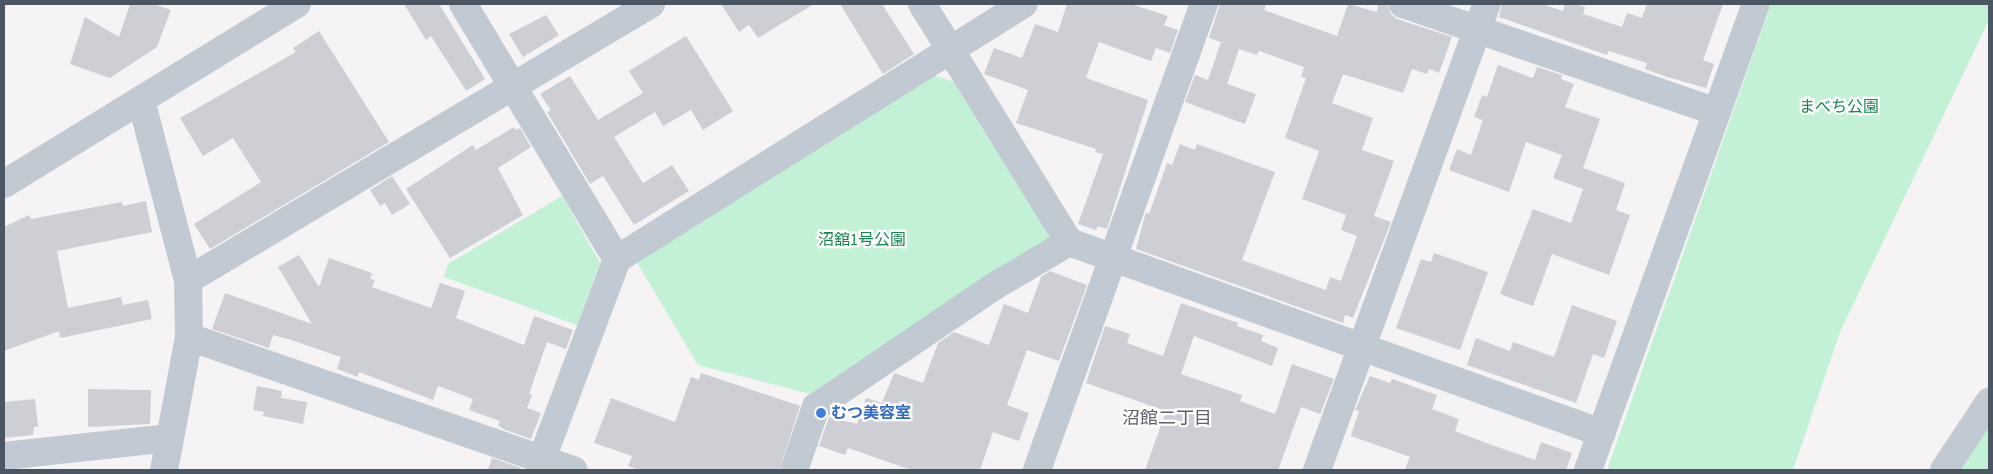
<!DOCTYPE html>
<html>
<head>
<meta charset="utf-8">
<style>
  body { margin:0 }
  #map { position:relative; width:1993px; height:474px; overflow:hidden; background:#f5f3f3; font-family:"Source Sans 3","Noto Sans JP",sans-serif }
  div>[style] { position:absolute }
  .green>* { inset:0; background:#c3f1d5 }
  .building>* { inset:0; background:#cdcfd5 }
  .minor>* { height:28px; margin:-14px; padding:0 14px; transform-origin:14px; border-radius:14px; background:#c1cad2 }
  .tertiary>* { height:28px; margin:-14px; padding:0 14px; transform-origin:14px; border-radius:14px; background:#c1cad2 }
  .dots>* { width:14px; height:14px; translate:-50% -50%; box-sizing:border-box; border:2px solid #fff; border-radius:50% }
  span { translate:-50% -50%; white-space:nowrap; text-align:center; line-height:1.15; -webkit-text-stroke:4.5px #fff; paint-order:stroke }
  .park-label { font-size:16px; color:#17864f }
  .shop-label { font-size:16px; color:#366cbe; font-weight:700 }
  .left { translate:0 -50%; text-align:left }
  .neighbourhood-label { font-size:18px; color:#5f6368 }
  .frame { position:absolute; inset:0; border:5px solid #4a5661; pointer-events:none }
</style>
</head>
<body>
<div id="map">
  <div class="green">
    <i style="clip-path:polygon(1771px 4px,1989px 4px,1989px 20px,1840px 332px,1793px 470px,1607px 470px)"></i>
    <i style="clip-path:polygon(928px 74px,953px 81px,1049px 236px,1048px 247px,814px 395px,698px 365px,635px 259px)"></i>
    <i style="clip-path:polygon(562px 196px,600px 263px,577px 325px,444px 277px,448px 264px)"></i>
    <i style="clip-path:polygon(1989px 418px,1989px 470px,1955px 470px)"></i>
  </div>
  <div class="building">
    <i style="clip-path:polygon(130px 4px,153px 4px,171px 10px,157px 47px,110px 78px,70px 64px,85px 17px,119px 37px)"></i>
    <i style="clip-path:polygon(404px 4px,439px 4px,485px 79px,466px 91px,431px 36px,426px 40px)"></i>
    <i style="clip-path:polygon(721px 4px,814px 4px,758px 38px,749px 25px,739px 32px)"></i>
    <i style="clip-path:polygon(840px 4px,882px 4px,914px 54px,883px 74px)"></i>
    <i style="clip-path:polygon(1067px 4px,1131px 4px,1168px 16px,1164px 25px,1178px 30px,1170px 53px,1156px 48px,1151px 61px,1099px 42px,1086px 78px,1148px 100px,1107px 229px,1098px 226px,1096px 230px,1078px 224px,1103px 154px,1095px 152px,1096px 149px,1016px 123px,1028px 90px,984px 74px,994px 48px,1022px 58px,1035px 24px,1058px 32px)"></i>
    <i style="clip-path:polygon(1220px 4px,1266px 4px,1264px 10px,1337px 36px,1348px 4px,1377px 12px,1378px 4px,1388px 4px,1391px 14px,1397px 19px,1452px 37px,1439px 73px,1429px 69px,1427px 74px,1412px 69px,1403px 93px,1343px 74px,1332px 103px,1373px 118px,1362px 150px,1394px 161px,1374px 216px,1391px 222px,1353px 318px,1345px 315px,1343px 323px,1136px 249px,1146px 212px,1149px 214px,1167px 163px,1172px 165px,1180px 144px,1195px 150px,1197px 144px,1275px 172px,1242px 260px,1326px 290px,1330px 277px,1341px 281px,1357px 236px,1341px 230px,1346px 215px,1302px 199px,1319px 151px,1285px 138px,1306px 78px,1301px 77px,1304px 67px,1259px 51px,1257px 55px,1239px 49px,1227px 84px,1256px 94px,1245px 124px,1185px 102px,1195px 75px,1208px 80px,1221px 42px,1209px 38px)"></i>
    <i style="clip-path:polygon(1502px 4px,1542px 4px,1563px 11px,1565px 4px,1575px 4px,1585px 7px,1583px 14px,1622px 27px,1627px 13px,1642px 18px,1647px 4px,1723px 4px,1703px 60px,1714px 64px,1706px 88px,1664px 76px,1645px 69px,1647px 63px,1609px 51px,1607px 55px,1499px 17px)"></i>
    <i style="clip-path:polygon(546px 15px,559px 35px,523px 57px,509px 34px)"></i>
    <i style="clip-path:polygon(319px 31px,389px 142px,210px 249px,194px 224px,261px 182px,233px 138px,203px 156px,180px 118px,296px 52px,293px 48px)"></i>
    <i style="clip-path:polygon(686px 36px,733px 111px,703px 130px,691px 110px,663px 126px,655px 112px,614px 137px,643px 183px,672px 165px,689px 191px,634px 225px,603px 176px,590px 184px,547px 112px,551px 110px,540px 94px,570px 76px,598px 120px,643px 93px,629px 71px)"></i>
    <i style="clip-path:polygon(1498px 65px,1533px 78px,1537px 67px,1562px 75px,1561px 79px,1574px 84px,1565px 107px,1600px 119px,1583px 168px,1625px 183px,1616px 210px,1630px 215px,1609px 275px,1552px 254px,1533px 306px,1500px 294px,1533px 209px,1571px 223px,1583px 189px,1553px 178px,1562px 155px,1526px 142px,1509px 192px,1449px 170px,1457px 149px,1471px 155px,1483px 120px,1474px 117px,1482px 95px,1487px 97px)"></i>
    <i style="clip-path:polygon(514px 127px,516px 130px,520px 128px,531px 147px,498px 168px,523px 215px,450px 258px,406px 189px,473px 145px,476px 150px)"></i>
    <i style="clip-path:polygon(392px 176px,410px 204px,392px 215px,385px 203px,380px 206px,370px 190px)"></i>
    <i style="clip-path:polygon(146px 201px,152px 232px,57px 251px,68px 308px,121px 297px,123px 305px,148px 300px,152px 319px,60px 338px,59px 331px,4px 351px,4px 227px,29px 215px,31px 219px,122px 202px,123px 206px)"></i>
    <i style="clip-path:polygon(1434px 253px,1488px 272px,1460px 350px,1396px 328px,1421px 259px,1431px 262px)"></i>
    <i style="clip-path:polygon(299px 255px,319px 287px,329px 258px,372px 273px,370px 279px,375px 280px,372px 287px,431px 308px,440px 283px,465px 291px,456px 318px,524px 345px,534px 316px,573px 330px,566px 349px,547px 342px,529px 394px,532px 395px,527px 408px,541px 413px,531px 439px,503px 429px,498px 425px,500px 421px,469px 410px,473px 399px,438px 386px,433px 400px,359px 372px,358px 377px,337px 369px,341px 357px,291px 340px,273px 335px,269px 348px,212px 329px,225px 293px,312px 324px,278px 267px)"></i>
    <i style="clip-path:polygon(1050px 271px,1087px 285px,1059px 361px,1027px 350px,1007px 405px,1029px 413px,1019px 441px,993px 432px,980px 470px,911px 470px,848px 448px,845px 455px,819px 446px,829px 417px,857px 424px,866px 398px,882px 403px,894px 373px,923px 383px,938px 343px,954px 332px,989px 345px,1004px 304px,1028px 313px,1041px 277px)"></i>
    <i style="clip-path:polygon(1181px 303px,1238px 323px,1237px 326px,1263px 335px,1261px 341px,1278px 348px,1272px 366px,1194px 336px,1181px 374px,1242px 395px,1240px 401px,1275px 414px,1292px 364px,1334px 379px,1320px 414px,1301px 407px,1278px 470px,1145px 470px,1166px 411px,1086px 383px,1105px 326px,1130px 334px,1127px 343px,1163px 356px)"></i>
    <i style="clip-path:polygon(1572px 305px,1617px 321px,1604px 358px,1593px 354px,1576px 403px,1467px 365px,1476px 338px,1510px 351px,1513px 342px,1554px 357px)"></i>
    <i style="clip-path:polygon(701px 373px,800px 406px,779px 470px,639px 470px,628px 466px,632px 456px,594px 443px,611px 398px,675px 422px,691px 377px,699px 380px)"></i>
    <i style="clip-path:polygon(1370px 376px,1390px 383px,1392px 379px,1437px 395px,1432px 409px,1459px 419px,1455px 431px,1489px 444px,1535px 460px,1541px 442px,1572px 453px,1566px 470px,1405px 470px,1410px 457px,1351px 436px,1359px 411px,1355px 410px)"></i>
    <i style="clip-path:polygon(257px 386px,282px 391px,281px 398px,307px 402px,303px 424px,263px 416px,264px 412px,253px 410px)"></i>
    <i style="clip-path:polygon(88px 389px,151px 390px,150px 424px,88px 427px)"></i>
    <i style="clip-path:polygon(35px 399px,38px 427px,34px 427px,33px 435px,4px 438px,4px 402px)"></i>
    <i style="clip-path:polygon(492px 458px,521px 468px,520px 470px,488px 470px)"></i>
  </div>
  <div class="minor">
    <i style="left:463px;top:4px;width:298px;rotate:58.9deg"></i>
    <i style="left:617px;top:259px;width:214px;rotate:110.6deg"></i>
    <i style="left:922px;top:4px;width:280px;rotate:58.3deg"></i>
    <i style="left:1069px;top:242px;width:566px;rotate:19.72deg"></i>
    <i style="left:1403px;top:4px;width:332px;rotate:19deg"></i>
    <i style="left:141px;top:100px;width:186px;rotate:75.4deg"></i>
    <i style="left:188px;top:280px;width:57px;rotate:89deg"></i>
    <i style="left:189px;top:337px;width:135px;rotate:100.6deg"></i>
    <i style="left:617px;top:259px;width:480px;rotate:-32.1deg"></i>
    <i style="left:188px;top:280px;width:539px;rotate:-30.8deg"></i>
    <i style="left:189px;top:337px;width:407px;rotate:19.1deg"></i>
    <i style="left:4px;top:456px;width:167px;rotate:-6.2deg"></i>
    <i style="left:794px;top:470px;width:67px;rotate:-70.8deg"></i>
    <i style="left:816px;top:407px;width:214px;rotate:-34.1deg"></i>
    <i style="left:993px;top:287px;width:88px;rotate:-30.6deg"></i>
    <i style="left:1037px;top:470px;width:495px;rotate:-70.3deg"></i>
    <i style="left:1317px;top:470px;width:496px;rotate:-70deg"></i>
    <i style="left:1944px;top:470px;width:82px;rotate:-56.5deg"></i>
  </div>
  <div class="tertiary">
    <i style="left:4px;top:184px;width:344px;rotate:-31.6deg"></i>
    <i style="left:1588px;top:470px;width:495px;rotate:-70.2deg"></i>
  </div>
  <div class="dots">
    <i style="left:821px;top:413px;background:#3f7fe0"></i>
  </div>
  <div class="park-label">
    <span style="left:1839px;top:107px">まべち公園</span>
    <span style="left:862px;top:240px">沼舘1号公園</span>
  </div>
  <div class="shop-label">
    <span class="left" style="left:831px;top:413px">むつ美容室</span>
  </div>
  <div class="neighbourhood-label">
    <span style="left:1167px;top:419px">沼館二丁目</span>
  </div>
  <div class="frame"></div>
</div>
</body>
</html>
